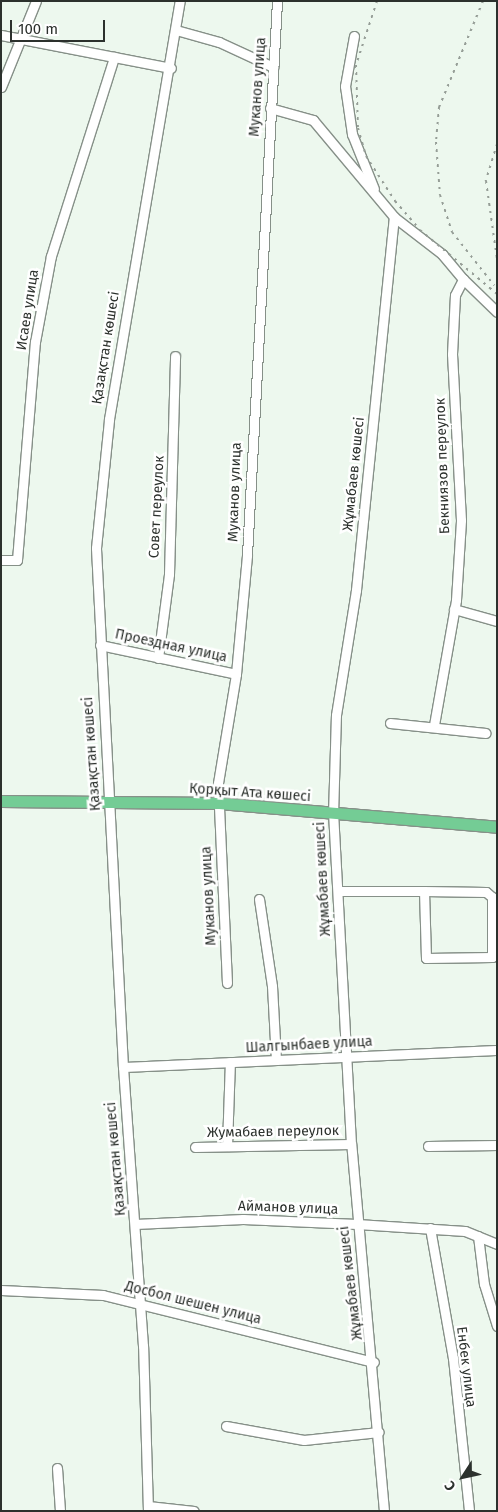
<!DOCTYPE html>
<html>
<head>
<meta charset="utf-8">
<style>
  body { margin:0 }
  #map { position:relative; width:498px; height:1512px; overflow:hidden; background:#edf8ee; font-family:"Fira Sans",sans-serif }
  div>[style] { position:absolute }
  .roads { filter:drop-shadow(1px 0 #869088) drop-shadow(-1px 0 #869088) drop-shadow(0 1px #869088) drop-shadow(0 -1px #869088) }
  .minor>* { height:9px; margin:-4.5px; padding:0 4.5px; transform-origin:4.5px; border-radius:4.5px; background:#fff }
  .major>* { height:11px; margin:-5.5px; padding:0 5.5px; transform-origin:5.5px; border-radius:5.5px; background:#74cc95 }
  .rail>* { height:2px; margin-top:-1px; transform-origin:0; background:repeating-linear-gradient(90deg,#969e97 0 2.5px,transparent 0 7.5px) }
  span { translate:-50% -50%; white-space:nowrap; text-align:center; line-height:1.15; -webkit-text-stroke:5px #fff; paint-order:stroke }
  .street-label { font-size:14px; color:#2c312d }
  .frame { position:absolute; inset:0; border:2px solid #2c312d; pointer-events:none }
  .north { position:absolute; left:438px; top:1452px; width:50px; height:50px; -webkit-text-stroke:4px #fff; paint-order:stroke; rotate:235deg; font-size:14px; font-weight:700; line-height:20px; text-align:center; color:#2c312d }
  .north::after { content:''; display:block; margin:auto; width:18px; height:22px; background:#2c312d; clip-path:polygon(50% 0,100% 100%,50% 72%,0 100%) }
  .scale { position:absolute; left:10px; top:20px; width:95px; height:22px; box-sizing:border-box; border:2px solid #2c312d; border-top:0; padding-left:6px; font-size:15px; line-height:18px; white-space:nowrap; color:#2c312d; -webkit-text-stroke:4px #fff; paint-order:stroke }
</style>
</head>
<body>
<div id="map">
  <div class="roads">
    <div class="minor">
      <i style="left:176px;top:30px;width:45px;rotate:15.6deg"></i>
      <i style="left:219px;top:42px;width:60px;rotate:24.8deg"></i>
      <i style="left:1px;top:35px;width:173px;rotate:11deg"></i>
      <i style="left:354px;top:36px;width:51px;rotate:100.2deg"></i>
      <i style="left:345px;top:86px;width:49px;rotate:81.7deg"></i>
      <i style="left:352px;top:134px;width:59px;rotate:68.2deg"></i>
      <i style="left:1px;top:87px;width:93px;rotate:-67.9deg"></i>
      <i style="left:270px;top:108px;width:45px;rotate:15.6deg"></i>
      <i style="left:313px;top:120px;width:126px;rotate:50.1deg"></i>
      <i style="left:394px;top:217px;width:61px;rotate:37.6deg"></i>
      <i style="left:442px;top:254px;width:33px;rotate:50deg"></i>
      <i style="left:1px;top:560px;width:16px"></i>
      <i style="left:17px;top:560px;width:219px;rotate:-85.3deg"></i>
      <i style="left:35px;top:342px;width:87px;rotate:-79.5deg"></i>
      <i style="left:51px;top:256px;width:209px;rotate:-72.4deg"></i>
      <i style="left:454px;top:609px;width:45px;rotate:15.6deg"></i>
      <i style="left:100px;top:645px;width:139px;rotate:12deg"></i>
      <i style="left:158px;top:658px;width:85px;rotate:-82.5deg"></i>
      <i style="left:169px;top:574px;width:218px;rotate:-88.4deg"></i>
      <i style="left:390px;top:723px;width:96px;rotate:6deg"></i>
      <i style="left:434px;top:725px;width:127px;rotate:-80deg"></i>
      <i style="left:456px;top:600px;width:80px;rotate:-86.4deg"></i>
      <i style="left:461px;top:520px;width:166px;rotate:-93.1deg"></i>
      <i style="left:452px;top:354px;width:59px;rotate:-87.1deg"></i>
      <i style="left:455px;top:295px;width:18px;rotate:-63deg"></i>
      <i style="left:463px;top:279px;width:47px;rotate:44.1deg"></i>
      <i style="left:338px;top:891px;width:86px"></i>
      <i style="left:424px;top:891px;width:62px;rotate:0.9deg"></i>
      <i style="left:486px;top:892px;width:8px;rotate:40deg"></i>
      <i style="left:492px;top:897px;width:60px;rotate:90deg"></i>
      <i style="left:492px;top:957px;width:66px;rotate:179.1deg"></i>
      <i style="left:426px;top:958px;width:67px;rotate:-91.7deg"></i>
      <i style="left:259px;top:899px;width:88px;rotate:81.5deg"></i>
      <i style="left:272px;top:986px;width:74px;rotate:86.9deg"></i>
      <i style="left:227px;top:983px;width:200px;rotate:-92.6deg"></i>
      <i style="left:218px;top:783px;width:110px;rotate:-80.6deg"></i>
      <i style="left:236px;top:674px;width:120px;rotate:-84.7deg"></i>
      <i style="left:247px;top:555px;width:555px;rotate:-86.9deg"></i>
      <i style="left:123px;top:1067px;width:374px;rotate:-2.6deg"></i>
      <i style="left:227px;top:1146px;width:84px;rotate:-88deg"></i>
      <i style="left:428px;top:1146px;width:69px;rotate:-0.8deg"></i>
      <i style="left:195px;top:1147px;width:156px;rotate:-1.1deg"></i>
      <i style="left:135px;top:1224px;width:108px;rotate:-2.7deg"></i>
      <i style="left:243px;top:1219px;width:114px;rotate:2.5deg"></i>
      <i style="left:357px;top:1224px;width:108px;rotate:3.7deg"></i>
      <i style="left:465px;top:1231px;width:35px;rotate:22deg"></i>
      <i style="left:430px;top:1228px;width:132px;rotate:80deg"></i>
      <i style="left:453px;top:1358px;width:154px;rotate:84deg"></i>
      <i style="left:478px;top:1236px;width:48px;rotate:82.9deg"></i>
      <i style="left:484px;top:1284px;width:44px;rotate:72.8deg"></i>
      <i style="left:1px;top:1290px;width:102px;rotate:2.8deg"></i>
      <i style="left:103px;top:1295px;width:279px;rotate:13.9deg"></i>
      <i style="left:226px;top:1426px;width:79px;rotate:10.2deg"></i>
      <i style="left:304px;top:1440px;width:75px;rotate:-6.1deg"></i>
      <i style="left:57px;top:1468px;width:43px;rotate:86deg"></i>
      <i style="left:148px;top:1506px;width:46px;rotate:6.2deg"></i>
      <i style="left:148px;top:1511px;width:165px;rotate:-91.7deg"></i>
      <i style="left:143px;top:1346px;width:280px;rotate:-94.1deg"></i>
      <i style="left:123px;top:1067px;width:520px;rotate:-92.98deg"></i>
      <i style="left:96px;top:548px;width:130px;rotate:-84.2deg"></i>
      <i style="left:109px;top:419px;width:424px;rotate:-80.4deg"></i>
      <i style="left:384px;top:1511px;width:368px;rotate:-95.1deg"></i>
      <i style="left:351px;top:1144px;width:329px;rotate:-93.1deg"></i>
      <i style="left:333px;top:815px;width:100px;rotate:-88.3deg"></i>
      <i style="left:336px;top:715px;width:127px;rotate:-80.9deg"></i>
      <i style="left:356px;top:590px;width:375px;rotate:-84.2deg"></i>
    </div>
    <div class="major">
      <i style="left:1px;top:801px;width:218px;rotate:0.5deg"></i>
      <i style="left:219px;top:803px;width:279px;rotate:4.9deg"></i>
    </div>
  </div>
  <div class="rail">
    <i style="left:377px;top:1px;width:67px;rotate:108.2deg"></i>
    <i style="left:356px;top:65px;width:63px;rotate:88.2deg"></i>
    <i style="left:358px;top:128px;width:29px;rotate:74deg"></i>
    <i style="left:366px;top:156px;width:54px;rotate:57.2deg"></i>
    <i style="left:395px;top:201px;width:38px;rotate:49deg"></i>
    <i style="left:420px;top:230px;width:100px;rotate:39.7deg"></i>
    <i style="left:483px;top:1px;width:115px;rotate:112.5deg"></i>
    <i style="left:439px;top:107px;width:35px;rotate:95deg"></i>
    <i style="left:436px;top:142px;width:53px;rotate:85.7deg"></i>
    <i style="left:440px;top:195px;width:39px;rotate:72deg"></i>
    <i style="left:452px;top:232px;width:68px;rotate:51.6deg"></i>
    <i style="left:497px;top:144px;width:39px;rotate:107deg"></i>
    <i style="left:486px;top:181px;width:79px;rotate:82deg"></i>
  </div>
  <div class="street-label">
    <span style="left:258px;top:87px;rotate:-86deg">Муканов улица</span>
    <span style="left:28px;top:310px;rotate:-81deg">Исаев улица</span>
    <span style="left:106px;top:348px;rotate:-81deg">Қазақстан көшесі</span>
    <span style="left:443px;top:466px;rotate:-92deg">Бекниязов переулок</span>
    <span style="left:354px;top:474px;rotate:-84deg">Жұмабаев көшесі</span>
    <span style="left:235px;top:492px;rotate:-88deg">Муканов улица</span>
    <span style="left:157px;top:507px;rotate:-87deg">Совет переулок</span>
    <span style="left:171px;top:646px;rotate:12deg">Проездная улица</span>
    <span style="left:92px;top:754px;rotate:-94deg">Қазақстан көшесі</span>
    <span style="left:250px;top:793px;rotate:4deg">Қорқыт Ата көшесі</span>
    <span style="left:323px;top:879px;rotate:-93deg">Жұмабаев көшесі</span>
    <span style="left:209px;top:896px;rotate:-93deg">Муканов улица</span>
    <span style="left:309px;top:1045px;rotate:-3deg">Шалгынбаев улица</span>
    <span style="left:273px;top:1132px;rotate:-1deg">Жумабаев переулок</span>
    <span style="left:116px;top:1159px;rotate:-95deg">Қазақстан көшесі</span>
    <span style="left:288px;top:1208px;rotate:2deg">Айманов улица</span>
    <span style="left:351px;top:1283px;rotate:-97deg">Жұмабаев көшесі</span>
    <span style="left:193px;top:1303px;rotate:14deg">Досбол шешен улица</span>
    <span style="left:466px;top:1367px;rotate:83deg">Енбек улица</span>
  </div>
  <div class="frame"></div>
  <div class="north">С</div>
  <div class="scale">100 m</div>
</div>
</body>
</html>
